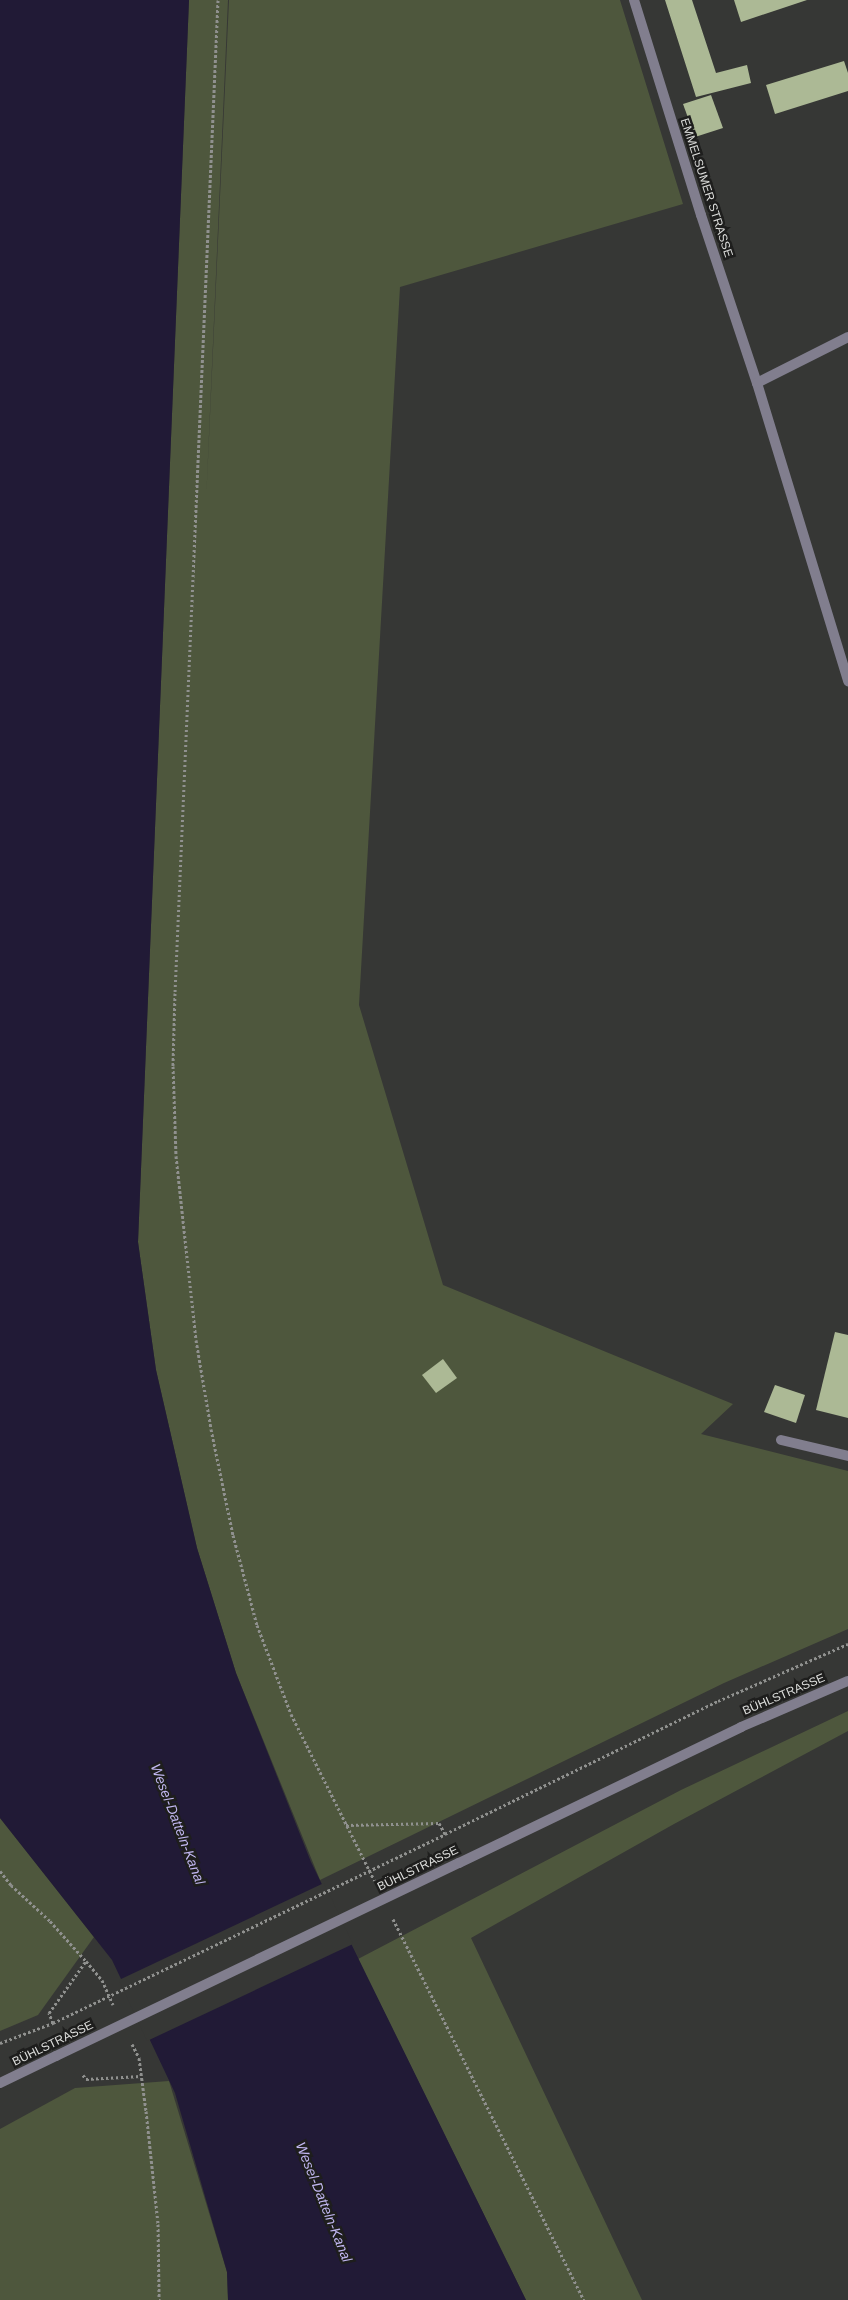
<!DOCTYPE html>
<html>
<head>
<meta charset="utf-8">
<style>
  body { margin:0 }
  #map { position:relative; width:848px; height:2300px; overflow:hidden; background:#363735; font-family:Helvetica,sans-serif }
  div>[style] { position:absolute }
  .green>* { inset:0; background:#4e573d }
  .water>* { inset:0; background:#211a36 }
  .pier>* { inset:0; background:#363735 }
  .building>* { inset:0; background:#acb995 }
  .path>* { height:3px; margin-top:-1.5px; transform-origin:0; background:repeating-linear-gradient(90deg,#90918f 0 2.5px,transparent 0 5px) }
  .minor>* { height:10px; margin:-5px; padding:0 5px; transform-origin:5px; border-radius:5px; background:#817e8e }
  .tertiary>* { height:10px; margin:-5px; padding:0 5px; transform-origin:5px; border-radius:5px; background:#817e8e }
  .path-bridge>* { height:3px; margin-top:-1.5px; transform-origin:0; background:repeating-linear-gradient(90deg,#90918f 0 2.5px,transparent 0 5px) }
  .tertiary-bridge>* { height:10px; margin:-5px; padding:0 5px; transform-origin:5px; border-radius:5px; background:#817e8e }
  span { translate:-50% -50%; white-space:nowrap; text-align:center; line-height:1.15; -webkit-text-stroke:5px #1e1e1d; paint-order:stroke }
  .street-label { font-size:12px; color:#dddedc }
  .water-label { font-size:14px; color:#c1b7f1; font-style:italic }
</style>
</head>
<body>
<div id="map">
  <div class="green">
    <i style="clip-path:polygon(189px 0,228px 0,206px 503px,229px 0,620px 0,683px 204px,400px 287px,359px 1005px,443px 1285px,733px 1404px,701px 1434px,848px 1471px,848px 1629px,724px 1683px,320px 1880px,236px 1673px,197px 1548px,156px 1370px,138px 1242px)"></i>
    <i style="clip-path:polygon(848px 1711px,848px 1731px,674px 1824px,471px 1938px,642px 2300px,526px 2300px,358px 1959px,681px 1790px)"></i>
    <i style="clip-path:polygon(0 1818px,94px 1937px,38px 2015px,0 2031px)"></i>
    <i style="clip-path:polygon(169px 2081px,227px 2272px,228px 2300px,0 2300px,0 2129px,75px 2088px)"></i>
  </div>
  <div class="water">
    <i style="clip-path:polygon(0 0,189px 0,138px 1242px,156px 1370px,197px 1548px,236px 1673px,311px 1862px,526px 2300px,228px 2300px,227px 2272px,175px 2093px,112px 1960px,0 1818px)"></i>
  </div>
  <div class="pier">
    <i style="clip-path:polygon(324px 1883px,353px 1944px,147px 2041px,119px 1980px)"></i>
  </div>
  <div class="building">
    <i style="clip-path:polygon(665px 0,692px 0,716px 73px,747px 65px,751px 83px,696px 97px)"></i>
    <i style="clip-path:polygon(734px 0,807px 0,741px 22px)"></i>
    <i style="clip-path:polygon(844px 61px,848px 73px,848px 91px,775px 114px,766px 85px)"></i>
    <i style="clip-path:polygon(711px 95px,723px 128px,695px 137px,683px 104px)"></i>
    <i style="clip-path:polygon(835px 1332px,848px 1335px,848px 1418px,816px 1410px)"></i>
    <i style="clip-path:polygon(443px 1359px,457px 1378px,436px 1393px,422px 1375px)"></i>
    <i style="clip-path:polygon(775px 1385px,805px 1395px,796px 1423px,764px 1412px)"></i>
  </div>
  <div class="path">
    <i style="left:218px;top:0;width:994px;rotate:92.48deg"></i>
    <i style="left:175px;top:993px;width:73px;rotate:91.6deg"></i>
    <i style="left:173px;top:1066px;width:90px;rotate:88.1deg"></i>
    <i style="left:176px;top:1156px;width:185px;rotate:83.8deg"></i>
    <i style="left:196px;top:1340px;width:90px;rotate:80.4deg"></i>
    <i style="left:211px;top:1429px;width:108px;rotate:78.3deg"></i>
    <i style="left:233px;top:1535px;width:93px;rotate:75.1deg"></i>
    <i style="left:257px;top:1625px;width:95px;rotate:69.1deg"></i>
    <i style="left:291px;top:1714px;width:186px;rotate:63.4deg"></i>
    <i style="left:346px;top:1825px;width:93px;rotate:-1.2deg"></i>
    <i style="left:439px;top:1823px;width:13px;rotate:61deg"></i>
    <i style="left:445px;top:1834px;width:304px;rotate:-26deg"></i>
    <i style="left:718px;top:1701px;width:142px;rotate:-23.7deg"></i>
    <i style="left:0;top:1871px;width:18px;rotate:52deg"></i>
    <i style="left:11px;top:1885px;width:53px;rotate:42.7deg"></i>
    <i style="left:50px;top:1921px;width:54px;rotate:48deg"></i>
    <i style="left:86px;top:1961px;width:25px;rotate:50deg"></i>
    <i style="left:102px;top:1980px;width:27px;rotate:66deg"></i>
    <i style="left:393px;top:1919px;width:426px;rotate:63.4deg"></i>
    <i style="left:0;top:2043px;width:57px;rotate:-20.7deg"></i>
    <i style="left:53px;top:2023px;width:11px;rotate:-112deg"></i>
    <i style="left:49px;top:2013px;width:64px;rotate:-54.6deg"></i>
    <i style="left:132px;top:2044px;width:16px;rotate:63deg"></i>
    <i style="left:139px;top:2058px;width:53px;rotate:82.5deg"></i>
    <i style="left:146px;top:2111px;width:114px;rotate:83.9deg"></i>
    <i style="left:158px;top:2224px;width:76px;rotate:89.2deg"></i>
    <i style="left:83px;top:2075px;width:5px;rotate:53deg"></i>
    <i style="left:86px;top:2079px;width:55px;rotate:-3.1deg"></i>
  </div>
  <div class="minor">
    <i style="left:634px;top:0;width:225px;rotate:72.7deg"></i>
    <i style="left:701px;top:215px;width:177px;rotate:71.6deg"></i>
    <i style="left:757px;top:383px;width:312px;rotate:73deg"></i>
    <i style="left:757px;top:383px;width:102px;rotate:-26.8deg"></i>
    <i style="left:781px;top:1440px;width:69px;rotate:13.4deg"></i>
  </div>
  <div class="tertiary">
    <i style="left:459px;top:1863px;width:313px;rotate:-25.7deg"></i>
    <i style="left:741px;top:1727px;width:116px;rotate:-23.3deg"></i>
    <i style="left:0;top:2083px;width:62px;rotate:-25.7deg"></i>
  </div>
  <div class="path-bridge">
    <i style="left:53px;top:2023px;width:435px;rotate:-25.7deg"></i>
  </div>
  <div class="tertiary-bridge">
    <i style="left:56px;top:2056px;width:447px;rotate:-25.6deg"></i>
  </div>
  <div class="street-label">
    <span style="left:706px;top:188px;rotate:72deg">EMMELSUMER STRASSE</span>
    <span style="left:784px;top:1695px;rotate:-23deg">BÜHLSTRASSE</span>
    <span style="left:418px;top:1869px;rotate:-26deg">BÜHLSTRASSE</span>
    <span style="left:53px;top:2044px;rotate:-26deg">BÜHLSTRASSE</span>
  </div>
  <div class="water-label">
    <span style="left:178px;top:1824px;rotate:69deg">Wesel-Datteln-Kanal</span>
    <span style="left:324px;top:2202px;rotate:68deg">Wesel-Datteln-Kanal</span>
  </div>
</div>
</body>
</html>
